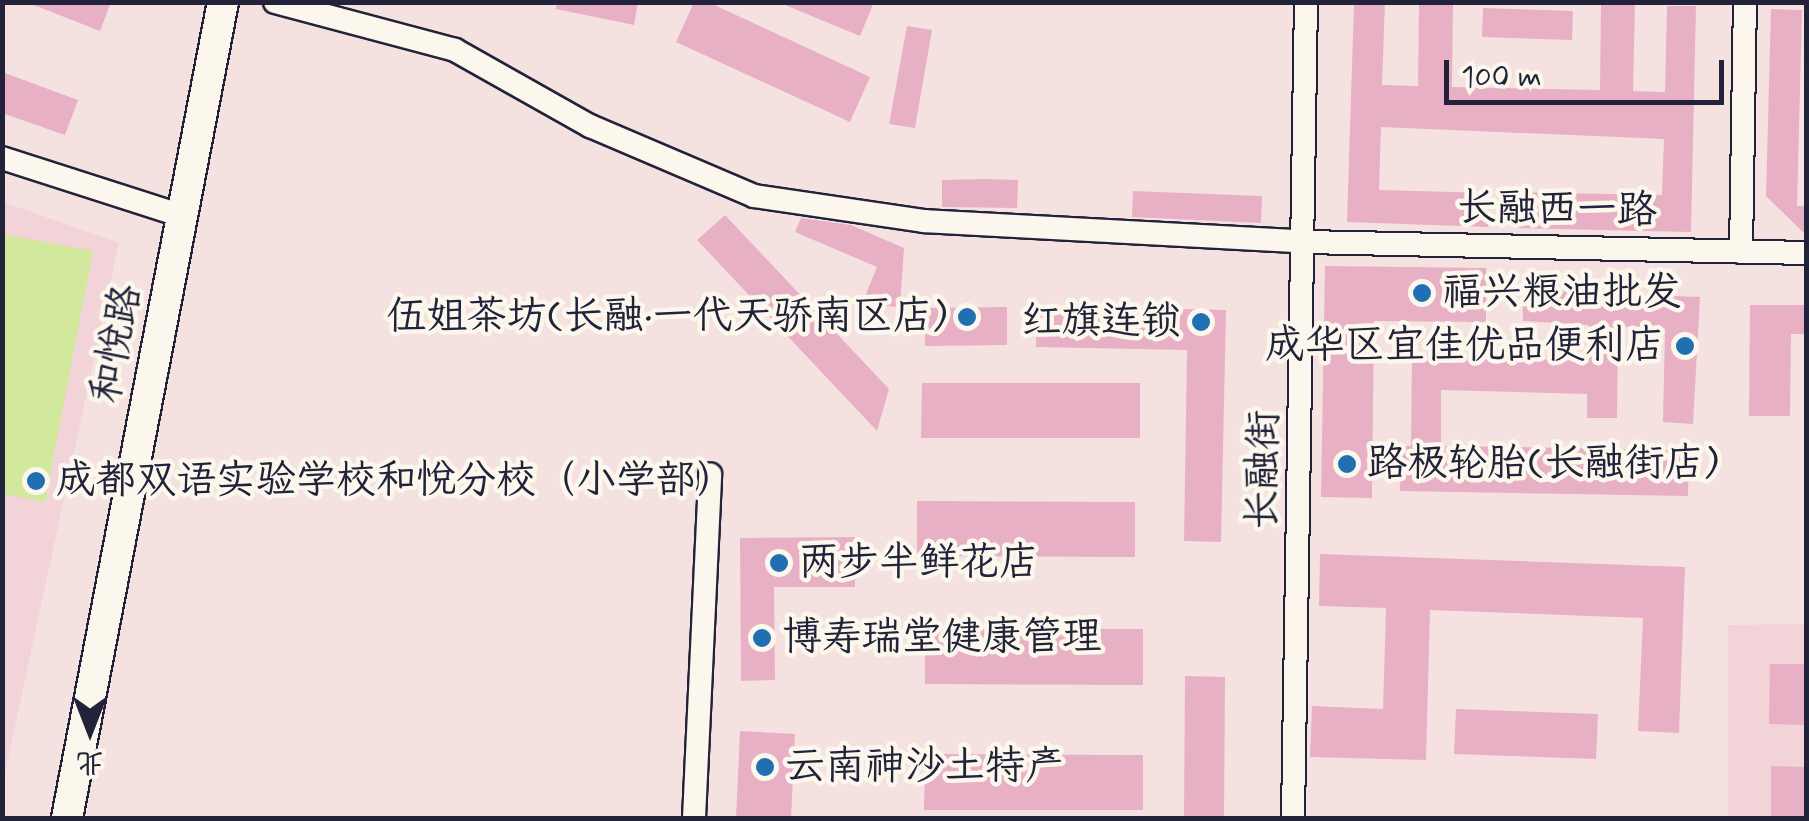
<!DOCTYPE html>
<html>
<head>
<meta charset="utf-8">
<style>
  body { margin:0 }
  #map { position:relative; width:1809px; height:821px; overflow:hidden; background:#f5e2e0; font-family:Mynerve,"LXGW WenKai TC",sans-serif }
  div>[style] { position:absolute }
  .built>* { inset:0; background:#f1d3d8 }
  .green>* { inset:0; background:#d2e89d }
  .building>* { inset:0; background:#e8b0c4 }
  .roads { filter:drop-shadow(2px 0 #22223b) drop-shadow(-2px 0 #22223b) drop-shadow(0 2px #22223b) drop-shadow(0 -2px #22223b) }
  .street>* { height:22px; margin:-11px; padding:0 11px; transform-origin:11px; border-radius:11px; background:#fbf7ec }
  .secondary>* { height:30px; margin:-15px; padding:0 15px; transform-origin:15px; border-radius:15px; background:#fbf7ec }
  .dots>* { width:28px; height:28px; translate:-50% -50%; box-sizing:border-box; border:5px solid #fbf7ec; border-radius:50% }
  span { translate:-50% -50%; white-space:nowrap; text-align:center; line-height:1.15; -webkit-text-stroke:9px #fbf7ec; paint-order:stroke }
  .street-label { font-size:40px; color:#22223b }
  .poi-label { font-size:40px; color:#22223b }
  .left { translate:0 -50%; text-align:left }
  .right { translate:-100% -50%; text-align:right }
  .frame { position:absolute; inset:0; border:5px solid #22223b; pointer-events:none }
  .north { position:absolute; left:40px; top:681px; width:100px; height:100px; -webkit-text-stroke:8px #fbf7ec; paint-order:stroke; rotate:180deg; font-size:28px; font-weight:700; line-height:40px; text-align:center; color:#22223b }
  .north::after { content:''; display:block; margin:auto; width:35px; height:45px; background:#22223b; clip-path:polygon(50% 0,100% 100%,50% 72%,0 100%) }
  .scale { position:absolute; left:1444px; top:60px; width:280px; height:45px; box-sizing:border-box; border:5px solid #22223b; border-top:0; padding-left:12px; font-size:30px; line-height:35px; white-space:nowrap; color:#22223b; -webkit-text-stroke:8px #fbf7ec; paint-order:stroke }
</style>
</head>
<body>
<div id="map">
  <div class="built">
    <i style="clip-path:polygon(3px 202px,119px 243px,3px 782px)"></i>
    <i style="clip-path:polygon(1806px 624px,1806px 818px,1728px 818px,1728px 625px)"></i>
  </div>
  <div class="green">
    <i style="clip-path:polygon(2px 234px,93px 251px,45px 502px,3px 494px)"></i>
  </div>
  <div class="building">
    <i style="clip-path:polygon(26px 2px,111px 2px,100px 31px)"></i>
    <i style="clip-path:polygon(557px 2px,638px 2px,634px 25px,556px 9px)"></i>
    <i style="clip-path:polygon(694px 2px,708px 2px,870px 77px,850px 122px,676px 42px)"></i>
    <i style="clip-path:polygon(778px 2px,874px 2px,860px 36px)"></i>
    <i style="clip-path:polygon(1354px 2px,1385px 2px,1382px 85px,1418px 86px,1419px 2px,1453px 2px,1452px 87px,1600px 90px,1601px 2px,1635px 2px,1633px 91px,1665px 92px,1667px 6px,1696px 6px,1691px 232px,1516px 228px,1517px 192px,1662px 195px,1664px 139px,1381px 127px,1379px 190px,1489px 193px,1488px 227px,1347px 222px)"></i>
    <i style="clip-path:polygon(1483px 8px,1573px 11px,1572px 40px,1482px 37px)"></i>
    <i style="clip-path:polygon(1771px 9px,1802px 10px,1797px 206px,1806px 206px,1806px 235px,1766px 196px)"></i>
    <i style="clip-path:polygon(907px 26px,932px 30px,915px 128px,889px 124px)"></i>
    <i style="clip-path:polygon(2px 72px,78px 100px,65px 135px,2px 113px)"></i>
    <i style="clip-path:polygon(987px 179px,1018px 180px,1017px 208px,942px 207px,942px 180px)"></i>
    <i style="clip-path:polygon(1133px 191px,1262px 196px,1261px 223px,1132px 217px)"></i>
    <i style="clip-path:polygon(725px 215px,889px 389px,877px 431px,697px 240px)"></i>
    <i style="clip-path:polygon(801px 218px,851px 225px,904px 248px,900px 307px,862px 304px,877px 267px,795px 232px)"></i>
    <i style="clip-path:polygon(1325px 266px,1486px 268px,1486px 322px,1374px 321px,1372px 498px,1321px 497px)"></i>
    <i style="clip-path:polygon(1522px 290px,1700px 297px,1693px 424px,1663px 422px,1665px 329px,1618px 326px,1617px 418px,1587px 418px,1587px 394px,1441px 390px,1441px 446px,1689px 450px,1688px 496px,1400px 491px,1401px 446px,1411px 446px,1412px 354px,1588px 361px,1589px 325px,1523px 321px)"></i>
    <i style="clip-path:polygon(1750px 305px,1806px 305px,1806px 334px,1791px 334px,1790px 416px,1749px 416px)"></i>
    <i style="clip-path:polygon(1037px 306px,1226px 310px,1221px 542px,1184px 541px,1187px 350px,1036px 347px)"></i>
    <i style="clip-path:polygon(1007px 307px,1007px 345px,925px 346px,925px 308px)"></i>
    <i style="clip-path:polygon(922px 383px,1140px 383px,1140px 438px,921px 438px)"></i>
    <i style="clip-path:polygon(917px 501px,1135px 502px,1135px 557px,917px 556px)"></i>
    <i style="clip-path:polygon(855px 537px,855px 587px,774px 587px,775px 680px,741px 681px,740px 538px)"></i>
    <i style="clip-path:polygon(1320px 554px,1685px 567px,1679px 733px,1638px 731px,1643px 618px,1430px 610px,1426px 760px,1310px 757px,1312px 706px,1383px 709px,1386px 608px,1319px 606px)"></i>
    <i style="clip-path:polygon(925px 629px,1143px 629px,1143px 685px,925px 684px)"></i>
    <i style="clip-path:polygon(1770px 664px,1806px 664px,1806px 725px,1769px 724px)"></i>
    <i style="clip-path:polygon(1185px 676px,1225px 677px,1224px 818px,1184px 818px)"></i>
    <i style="clip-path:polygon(1456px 709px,1598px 714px,1596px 759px,1454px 754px)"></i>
    <i style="clip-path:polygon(740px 731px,795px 734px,791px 818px,736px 818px)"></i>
    <i style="clip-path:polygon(925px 754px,1143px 755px,1143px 810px,924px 810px)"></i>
    <i style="clip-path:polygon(1771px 766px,1806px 767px,1806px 818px,1771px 818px)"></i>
  </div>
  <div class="roads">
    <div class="street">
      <i style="left:275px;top:2px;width:186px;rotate:14.9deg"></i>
      <i style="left:455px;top:50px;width:155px;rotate:29.4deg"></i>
      <i style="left:590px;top:126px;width:178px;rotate:23.1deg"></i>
      <i style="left:754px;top:196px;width:172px;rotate:8.4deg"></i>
      <i style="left:924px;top:221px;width:383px;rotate:3.1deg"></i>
      <i style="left:1306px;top:242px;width:500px;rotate:1.26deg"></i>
      <i style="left:2px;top:158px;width:190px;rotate:17.8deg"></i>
      <i style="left:1741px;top:252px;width:250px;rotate:-89.1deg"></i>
      <i style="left:694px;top:818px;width:344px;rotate:-87.3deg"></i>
      <i style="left:1293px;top:818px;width:816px;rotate:-89.09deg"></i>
    </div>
    <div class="secondary">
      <i style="left:67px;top:818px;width:831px;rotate:-79.18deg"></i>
    </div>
  </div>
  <div class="dots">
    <i style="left:1422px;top:293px;background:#1f6fb2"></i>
    <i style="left:967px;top:317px;background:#1f6fb2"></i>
    <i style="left:1201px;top:322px;background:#1f6fb2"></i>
    <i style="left:1685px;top:346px;background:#1f6fb2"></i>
    <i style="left:1347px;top:464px;background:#1f6fb2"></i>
    <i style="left:36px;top:481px;background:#1f6fb2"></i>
    <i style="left:779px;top:563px;background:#1f6fb2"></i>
    <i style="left:762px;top:638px;background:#1f6fb2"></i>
    <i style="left:765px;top:767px;background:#1f6fb2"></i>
  </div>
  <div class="street-label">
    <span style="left:1557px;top:210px;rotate:1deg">长融西一路</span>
    <span style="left:117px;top:344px;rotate:-79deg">和悦路</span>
    <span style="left:1264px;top:470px;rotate:-89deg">长融街</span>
  </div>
  <div class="poi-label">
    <span class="left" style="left:1442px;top:293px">福兴粮油批发</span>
    <span class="right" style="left:947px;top:317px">伍姐茶坊(长融·一代天骄南区店)</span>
    <span class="right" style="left:1181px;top:322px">红旗连锁</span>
    <span class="right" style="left:1665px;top:346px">成华区宜佳优品便利店</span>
    <span class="left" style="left:1367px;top:464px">路极轮胎(长融街店)</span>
    <span class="left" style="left:56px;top:481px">成都双语实验学校和悦分校（小学部）</span>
    <span class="left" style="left:799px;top:563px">两步半鲜花店</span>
    <span class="left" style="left:782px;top:638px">博寿瑞堂健康管理</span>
    <span class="left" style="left:785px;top:767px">云南神沙土特产</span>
  </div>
  <div class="frame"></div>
  <div class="north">北</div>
  <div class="scale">100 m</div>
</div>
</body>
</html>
